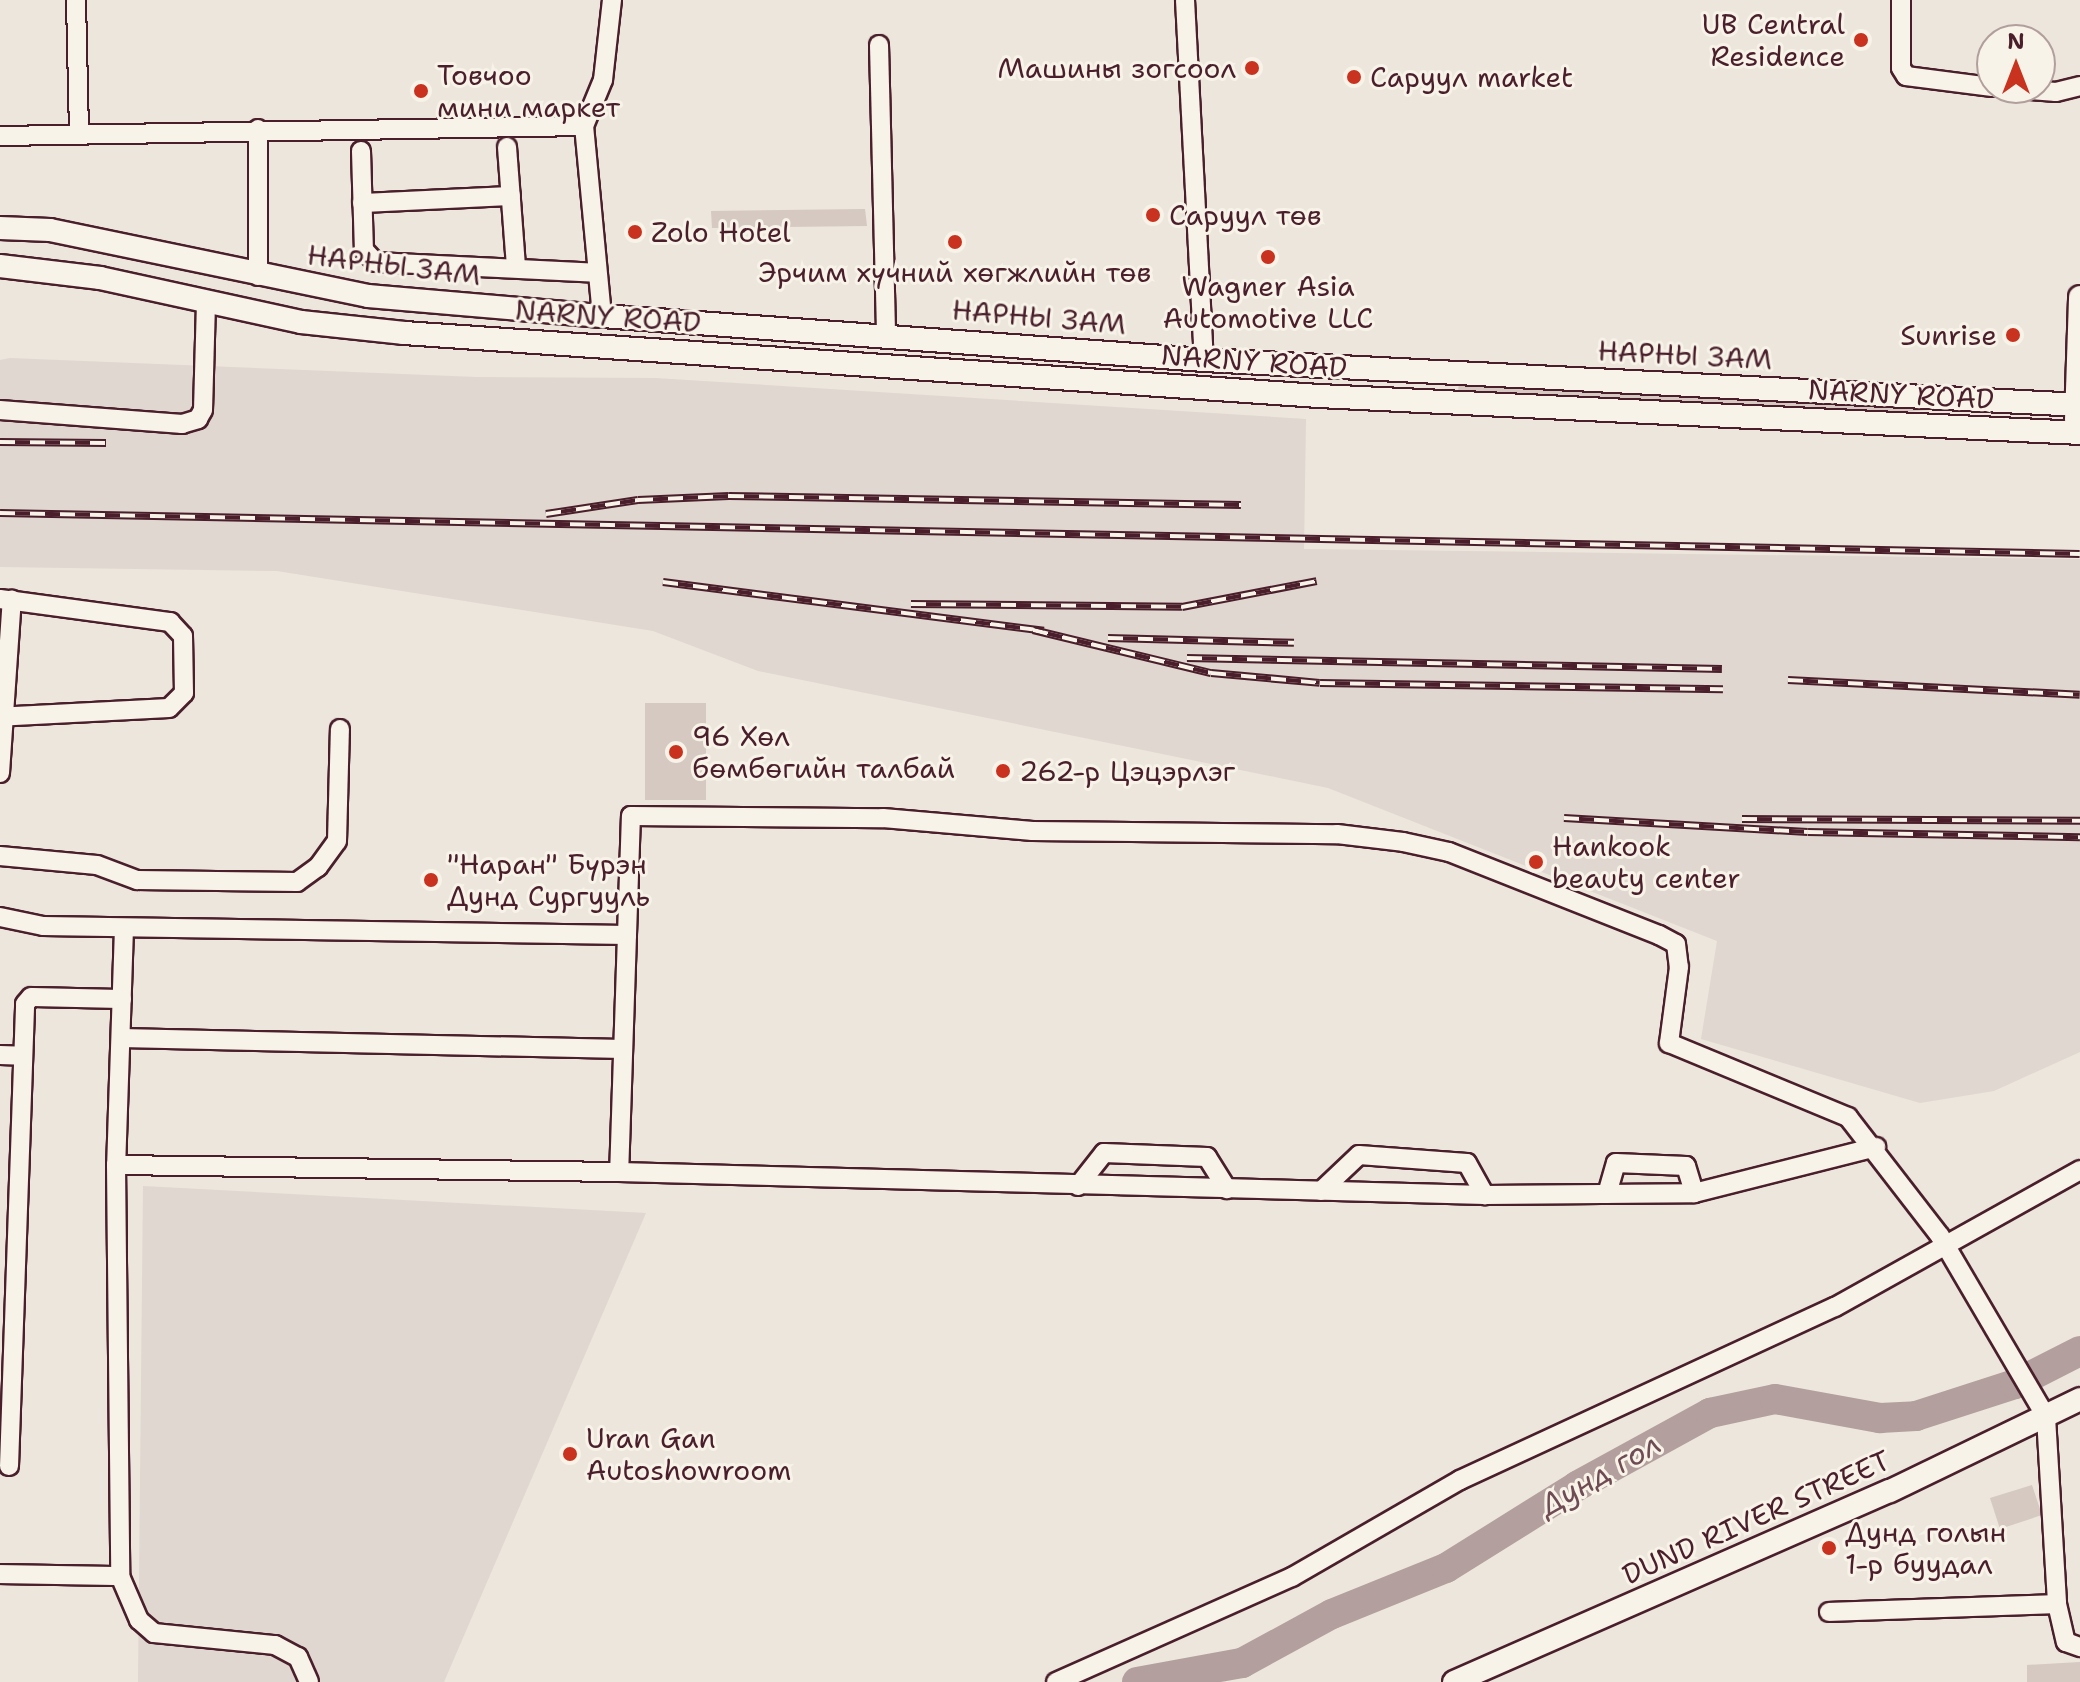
<!DOCTYPE html>
<html>
<head>
<meta charset="utf-8">
<style>
  body { margin:0 }
  #map { position:relative; width:2080px; height:1682px; overflow:hidden; background:#ece6dd; font-family:"Shantell Sans",sans-serif }
  div>[style] { position:absolute }
  .built>* { inset:0; background:#e0d7d0 }
  .green>* { inset:0; background:#d5c9c2 }
  .river>* { height:30px; margin:-15px; padding:0 15px; transform-origin:15px; border-radius:15px; background:#b39f9d }
  .roads { filter:drop-shadow(2px 0 #4a1f2b) drop-shadow(-2px 0 #4a1f2b) drop-shadow(0 2px #4a1f2b) drop-shadow(0 -2px #4a1f2b) }
  .minor>* { height:18px; margin:-9px; padding:0 9px; transform-origin:9px; border-radius:9px; background:#f7f3e8 }
  .major>* { height:22px; margin:-11px; padding:0 11px; transform-origin:11px; border-radius:11px; background:#f7f3e8 }
  .rail>* { height:8px; margin-top:-4px; transform-origin:0; background:repeating-linear-gradient(90deg,#f7f3e8 0 15px,#4a1f2b 0 30px); box-sizing:border-box; border-block:2px solid #4a1f2b }
  .dots>* { width:22px; height:22px; translate:-50% -50%; box-sizing:border-box; border:4px solid #f7f3e8; border-radius:50% }
  span { translate:-50% -50%; white-space:nowrap; text-align:center; line-height:1.15; -webkit-text-stroke:6px #f7f3e8; paint-order:stroke }
  .poi-label { font-size:28px; color:#4a1f2b }
  .right { translate:-100% -50%; text-align:right }
  .left { translate:0 -50%; text-align:left }
  .street-label { font-size:28px; color:#4a1f2b }
  .water-label { font-size:30px; color:#6f4c53; font-style:italic }
  .north { position:absolute; left:1976px; top:24px; width:80px; height:80px; box-sizing:border-box; background:#f7f3e8; border:2px solid #b29e9c; border-radius:50%; rotate:0deg; font-size:22px; font-weight:700; line-height:32px; text-align:center; color:#4a1f2b }
  .north::after { content:''; display:block; margin:auto; width:28px; height:36px; background:#c8321e; clip-path:polygon(50% 0,100% 100%,50% 72%,0 100%) }
</style>
</head>
<body>
<div id="map">
  <div class="built">
    <i style="clip-path:polygon(10px 358px,476px 377px,655px 378px,1306px 419px,1304px 549px,2080px 559px,2080px 1052px,1994px 1091px,1920px 1103px,1701px 1039px,1717px 941px,1328px 788px,758px 671px,653px 631px,277px 571px,0 567px,0 360px)"></i>
    <i style="clip-path:polygon(143px 1186px,646px 1213px,444px 1682px,138px 1682px)"></i>
  </div>
  <div class="green">
    <i style="clip-path:polygon(865px 209px,867px 226px,712px 228px,711px 211px)"></i>
    <i style="clip-path:polygon(1459px 382px,1956px 408px,1878px 414px,1458px 392px)"></i>
    <i style="clip-path:polygon(645px 703px,706px 703px,706px 800px,645px 800px)"></i>
    <i style="clip-path:polygon(2032px 1485px,2042px 1515px,2000px 1529px,1990px 1498px)"></i>
    <i style="clip-path:polygon(2080px 1662px,2080px 1682px,2027px 1682px,2027px 1665px)"></i>
  </div>
  <div class="river">
    <i style="left:1137px;top:1682px;width:107px;rotate:-10.3deg"></i>
    <i style="left:1242px;top:1663px;width:102px;rotate:-28.6deg"></i>
    <i style="left:1332px;top:1614px;width:123px;rotate:-22deg"></i>
    <i style="left:1446px;top:1568px;width:155px;rotate:-32deg"></i>
    <i style="left:1577px;top:1486px;width:152px;rotate:-28.8deg"></i>
    <i style="left:1710px;top:1413px;width:66px;rotate:-12.2deg"></i>
    <i style="left:1775px;top:1399px;width:107px;rotate:10.3deg"></i>
    <i style="left:1880px;top:1418px;width:36px;rotate:-3deg"></i>
    <i style="left:1916px;top:1416px;width:104px;rotate:-17.9deg"></i>
    <i style="left:2015px;top:1384px;width:73px;rotate:-26.9deg"></i>
  </div>
  <div class="roads">
    <div class="minor">
      <i style="left:76px;top:0;width:135px;rotate:88.7deg"></i>
      <i style="left:1185px;top:0;width:361px;rotate:87deg"></i>
      <i style="left:1901px;top:0;width:68px;rotate:90deg"></i>
      <i style="left:1901px;top:68px;width:9px;rotate:58deg"></i>
      <i style="left:1906px;top:76px;width:87px;rotate:7.3deg"></i>
      <i style="left:879px;top:45px;width:290px;rotate:88.6deg"></i>
      <i style="left:2005px;top:88px;width:51px;rotate:4.5deg"></i>
      <i style="left:2056px;top:92px;width:25px;rotate:-14deg"></i>
      <i style="left:0;top:136px;width:584px;rotate:-0.98deg"></i>
      <i style="left:507px;top:147px;width:121px;rotate:85.7deg"></i>
      <i style="left:361px;top:151px;width:99px;rotate:88.3deg"></i>
      <i style="left:364px;top:250px;width:16px;rotate:47deg"></i>
      <i style="left:375px;top:262px;width:222px;rotate:2.8deg"></i>
      <i style="left:362px;top:203px;width:149px;rotate:-2.7deg"></i>
      <i style="left:258px;top:276px;width:147px;rotate:-90deg"></i>
      <i style="left:602px;top:316px;width:191px;rotate:-95.4deg"></i>
      <i style="left:584px;top:126px;width:50px;rotate:-67.6deg"></i>
      <i style="left:603px;top:80px;width:81px;rotate:-83.6deg"></i>
      <i style="left:0;top:410px;width:183px;rotate:4.4deg"></i>
      <i style="left:182px;top:424px;width:17px;rotate:-17deg"></i>
      <i style="left:198px;top:419px;width:10px;rotate:-61deg"></i>
      <i style="left:203px;top:410px;width:109px;rotate:-88.4deg"></i>
      <i style="left:0;top:599px;width:172px;rotate:7.7deg"></i>
      <i style="left:170px;top:622px;width:19px;rotate:47deg"></i>
      <i style="left:183px;top:636px;width:57px;rotate:89deg"></i>
      <i style="left:184px;top:693px;width:21px;rotate:135deg"></i>
      <i style="left:169px;top:708px;width:169px;rotate:177deg"></i>
      <i style="left:0;top:773px;width:174px;rotate:-86.1deg"></i>
      <i style="left:0;top:856px;width:97px;rotate:5.3deg"></i>
      <i style="left:97px;top:865px;width:43px;rotate:20.6deg"></i>
      <i style="left:137px;top:880px;width:160px;rotate:0.7deg"></i>
      <i style="left:297px;top:882px;width:26px;rotate:-36deg"></i>
      <i style="left:318px;top:867px;width:32px;rotate:-54deg"></i>
      <i style="left:337px;top:841px;width:112px;rotate:-88.5deg"></i>
      <i style="left:0;top:917px;width:44px;rotate:11.8deg"></i>
      <i style="left:43px;top:926px;width:584px;rotate:0.88deg"></i>
      <i style="left:627px;top:935px;width:237px;rotate:91.9deg"></i>
      <i style="left:619px;top:1172px;width:866px;rotate:1.52deg"></i>
      <i style="left:1485px;top:1195px;width:209px;rotate:-0.5deg"></i>
      <i style="left:1694px;top:1193px;width:188px;rotate:-14.2deg"></i>
      <i style="left:124px;top:928px;width:237px;rotate:91.9deg"></i>
      <i style="left:116px;top:1165px;width:411px;rotate:89.4deg"></i>
      <i style="left:120px;top:1576px;width:48px;rotate:66.6deg"></i>
      <i style="left:139px;top:1620px;width:20px;rotate:41deg"></i>
      <i style="left:154px;top:1633px;width:122px;rotate:5.7deg"></i>
      <i style="left:275px;top:1645px;width:26px;rotate:28deg"></i>
      <i style="left:298px;top:1657px;width:27px;rotate:66deg"></i>
      <i style="left:627px;top:935px;width:119px;rotate:-88.1deg"></i>
      <i style="left:631px;top:816px;width:252px;rotate:0.5deg"></i>
      <i style="left:883px;top:818px;width:150px;rotate:5deg"></i>
      <i style="left:1032px;top:831px;width:305px;rotate:0.6deg"></i>
      <i style="left:1337px;top:834px;width:66px;rotate:6.9deg"></i>
      <i style="left:1403px;top:842px;width:47px;rotate:12.3deg"></i>
      <i style="left:1449px;top:852px;width:226px;rotate:21.6deg"></i>
      <i style="left:1659px;top:935px;width:19px;rotate:28deg"></i>
      <i style="left:1676px;top:944px;width:23px;rotate:83deg"></i>
      <i style="left:1679px;top:967px;width:77px;rotate:97.5deg"></i>
      <i style="left:1669px;top:1043px;width:194px;rotate:22.5deg"></i>
      <i style="left:1848px;top:1117px;width:150px;rotate:52.3deg"></i>
      <i style="left:1940px;top:1236px;width:210px;rotate:59.6deg"></i>
      <i style="left:2046px;top:1417px;width:187px;rotate:86.6deg"></i>
      <i style="left:2057px;top:1604px;width:39px;rotate:77deg"></i>
      <i style="left:2066px;top:1642px;width:15px;rotate:20deg"></i>
      <i style="left:121px;top:1038px;width:502px;rotate:1.26deg"></i>
      <i style="left:0;top:1055px;width:23px;rotate:2deg"></i>
      <i style="left:116px;top:1165px;width:503px;rotate:0.8deg"></i>
      <i style="left:1078px;top:1186px;width:42px;rotate:-51.8deg"></i>
      <i style="left:1104px;top:1153px;width:103px;rotate:2.2deg"></i>
      <i style="left:1207px;top:1157px;width:38px;rotate:58deg"></i>
      <i style="left:1321px;top:1191px;width:52px;rotate:-43.5deg"></i>
      <i style="left:1359px;top:1155px;width:108px;rotate:4.2deg"></i>
      <i style="left:1467px;top:1163px;width:37px;rotate:61deg"></i>
      <i style="left:1607px;top:1194px;width:32px;rotate:-74deg"></i>
      <i style="left:1616px;top:1163px;width:70px;rotate:2.5deg"></i>
      <i style="left:1686px;top:1166px;width:28px;rotate:73deg"></i>
      <i style="left:9px;top:1466px;width:462px;rotate:-88deg"></i>
      <i style="left:25px;top:1004px;width:9px;rotate:-49deg"></i>
      <i style="left:31px;top:997px;width:91px;rotate:1.3deg"></i>
      <i style="left:0;top:1574px;width:120px;rotate:1deg"></i>
      <i style="left:1829px;top:1612px;width:228px;rotate:-2deg"></i>
      <i style="left:1056px;top:1682px;width:258px;rotate:-24deg"></i>
      <i style="left:1292px;top:1577px;width:194px;rotate:-30deg"></i>
      <i style="left:1460px;top:1480px;width:413px;rotate:-24.8deg"></i>
      <i style="left:1835px;top:1307px;width:281px;rotate:-29.2deg"></i>
    </div>
    <div class="major">
      <i style="left:0;top:228px;width:50px;rotate:2.3deg"></i>
      <i style="left:50px;top:230px;width:325px;rotate:11.7deg"></i>
      <i style="left:368px;top:296px;width:235px;rotate:4.9deg"></i>
      <i style="left:602px;top:316px;width:604px;rotate:4.18deg"></i>
      <i style="left:1204px;top:360px;width:877px;rotate:2.94deg"></i>
      <i style="left:0;top:266px;width:101px;rotate:6.8deg"></i>
      <i style="left:100px;top:278px;width:206px;rotate:12.3deg"></i>
      <i style="left:301px;top:322px;width:104px;rotate:6.1deg"></i>
      <i style="left:404px;top:333px;width:917px;rotate:3.94deg"></i>
      <i style="left:1319px;top:396px;width:762px;rotate:2.78deg"></i>
      <i style="left:2076px;top:420px;width:123px;rotate:-88.1deg"></i>
      <i style="left:1454px;top:1682px;width:476px;rotate:-23.7deg"></i>
      <i style="left:1890px;top:1491px;width:211px;rotate:-25.8deg"></i>
    </div>
  </div>
  <div class="rail">
    <i style="left:0;top:442px;width:106px;rotate:0.5deg"></i>
    <i style="left:0;top:513px;width:2080px;rotate:1.13deg"></i>
    <i style="left:546px;top:514px;width:93px;rotate:-8.7deg"></i>
    <i style="left:638px;top:500px;width:91px;rotate:-2.5deg"></i>
    <i style="left:729px;top:496px;width:512px;rotate:1.01deg"></i>
    <i style="left:663px;top:582px;width:384px;rotate:7.3deg"></i>
    <i style="left:911px;top:604px;width:271px;rotate:0.6deg"></i>
    <i style="left:1182px;top:607px;width:137px;rotate:-10.9deg"></i>
    <i style="left:1033px;top:630px;width:183px;rotate:13.6deg"></i>
    <i style="left:1211px;top:673px;width:109px;rotate:5.2deg"></i>
    <i style="left:1320px;top:683px;width:403px;rotate:0.9deg"></i>
    <i style="left:1108px;top:638px;width:186px;rotate:1.5deg"></i>
    <i style="left:1187px;top:658px;width:535px;rotate:1.18deg"></i>
    <i style="left:1788px;top:680px;width:292px;rotate:2.9deg"></i>
    <i style="left:1564px;top:818px;width:244px;rotate:3.3deg"></i>
    <i style="left:1808px;top:832px;width:272px;rotate:1.1deg"></i>
    <i style="left:1742px;top:819px;width:338px;rotate:0.3deg"></i>
  </div>
  <div class="dots">
    <i style="left:1861px;top:40px;background:#c8321e"></i>
    <i style="left:1252px;top:68px;background:#c8321e"></i>
    <i style="left:1354px;top:77px;background:#c8321e"></i>
    <i style="left:421px;top:91px;background:#c8321e"></i>
    <i style="left:1153px;top:215px;background:#c8321e"></i>
    <i style="left:635px;top:232px;background:#c8321e"></i>
    <i style="left:955px;top:242px;background:#c8321e"></i>
    <i style="left:1268px;top:257px;background:#c8321e"></i>
    <i style="left:2013px;top:335px;background:#c8321e"></i>
    <i style="left:676px;top:752px;background:#c8321e"></i>
    <i style="left:1003px;top:771px;background:#c8321e"></i>
    <i style="left:1536px;top:862px;background:#c8321e"></i>
    <i style="left:431px;top:880px;background:#c8321e"></i>
    <i style="left:570px;top:1454px;background:#c8321e"></i>
    <i style="left:1829px;top:1548px;background:#c8321e"></i>
  </div>
  <div class="poi-label">
    <span class="right" style="left:1845px;top:40px">UB Central<br>Residence</span>
    <span class="right" style="left:1236px;top:68px">Машины зогсоол</span>
    <span class="left" style="left:437px;top:91px">Товчоо<br>мини маркет</span>
    <span class="left" style="left:1370px;top:77px">Саруул market</span>
    <span class="left" style="left:1169px;top:215px">Саруул төв</span>
    <span class="left" style="left:651px;top:232px">Zolo Hotel</span>
    <span style="left:955px;top:272px">Эрчим хүчний хөгжлийн төв</span>
    <span style="left:1268px;top:302px">Wagner Asia<br>Automotive LLC</span>
    <span class="right" style="left:1997px;top:335px">Sunrise</span>
    <span class="left" style="left:692px;top:752px">96 Хөл<br>бөмбөгийн талбай</span>
    <span class="left" style="left:1019px;top:771px">262-р Цэцэрлэг</span>
    <span class="left" style="left:1552px;top:862px">Hankook<br>beauty center</span>
    <span class="left" style="left:447px;top:880px">"Наран" Бүрэн<br>Дунд Сургууль</span>
    <span class="left" style="left:586px;top:1454px">Uran Gan<br>Autoshowroom</span>
    <span class="left" style="left:1845px;top:1548px">Дунд голын<br>1-р буудал</span>
  </div>
  <div class="street-label">
    <span style="left:394px;top:265px;rotate:7deg">НАРНЫ ЗАМ</span>
    <span style="left:608px;top:316px;rotate:4deg">NARNY ROAD</span>
    <span style="left:1039px;top:317px;rotate:5deg">НАРНЫ ЗАМ</span>
    <span style="left:1685px;top:355px;rotate:3deg">НАРНЫ ЗАМ</span>
    <span style="left:1254px;top:361px;rotate:4deg">NARNY ROAD</span>
    <span style="left:1901px;top:394px;rotate:3deg">NARNY ROAD</span>
    <span style="left:1756px;top:1517px;rotate:-24deg">DUND RIVER STREET</span>
  </div>
  <div class="water-label">
    <span style="left:1600px;top:1475px;rotate:-30deg">Дунд гол</span>
  </div>
  <div class="north">N</div>
</div>
</body>
</html>
